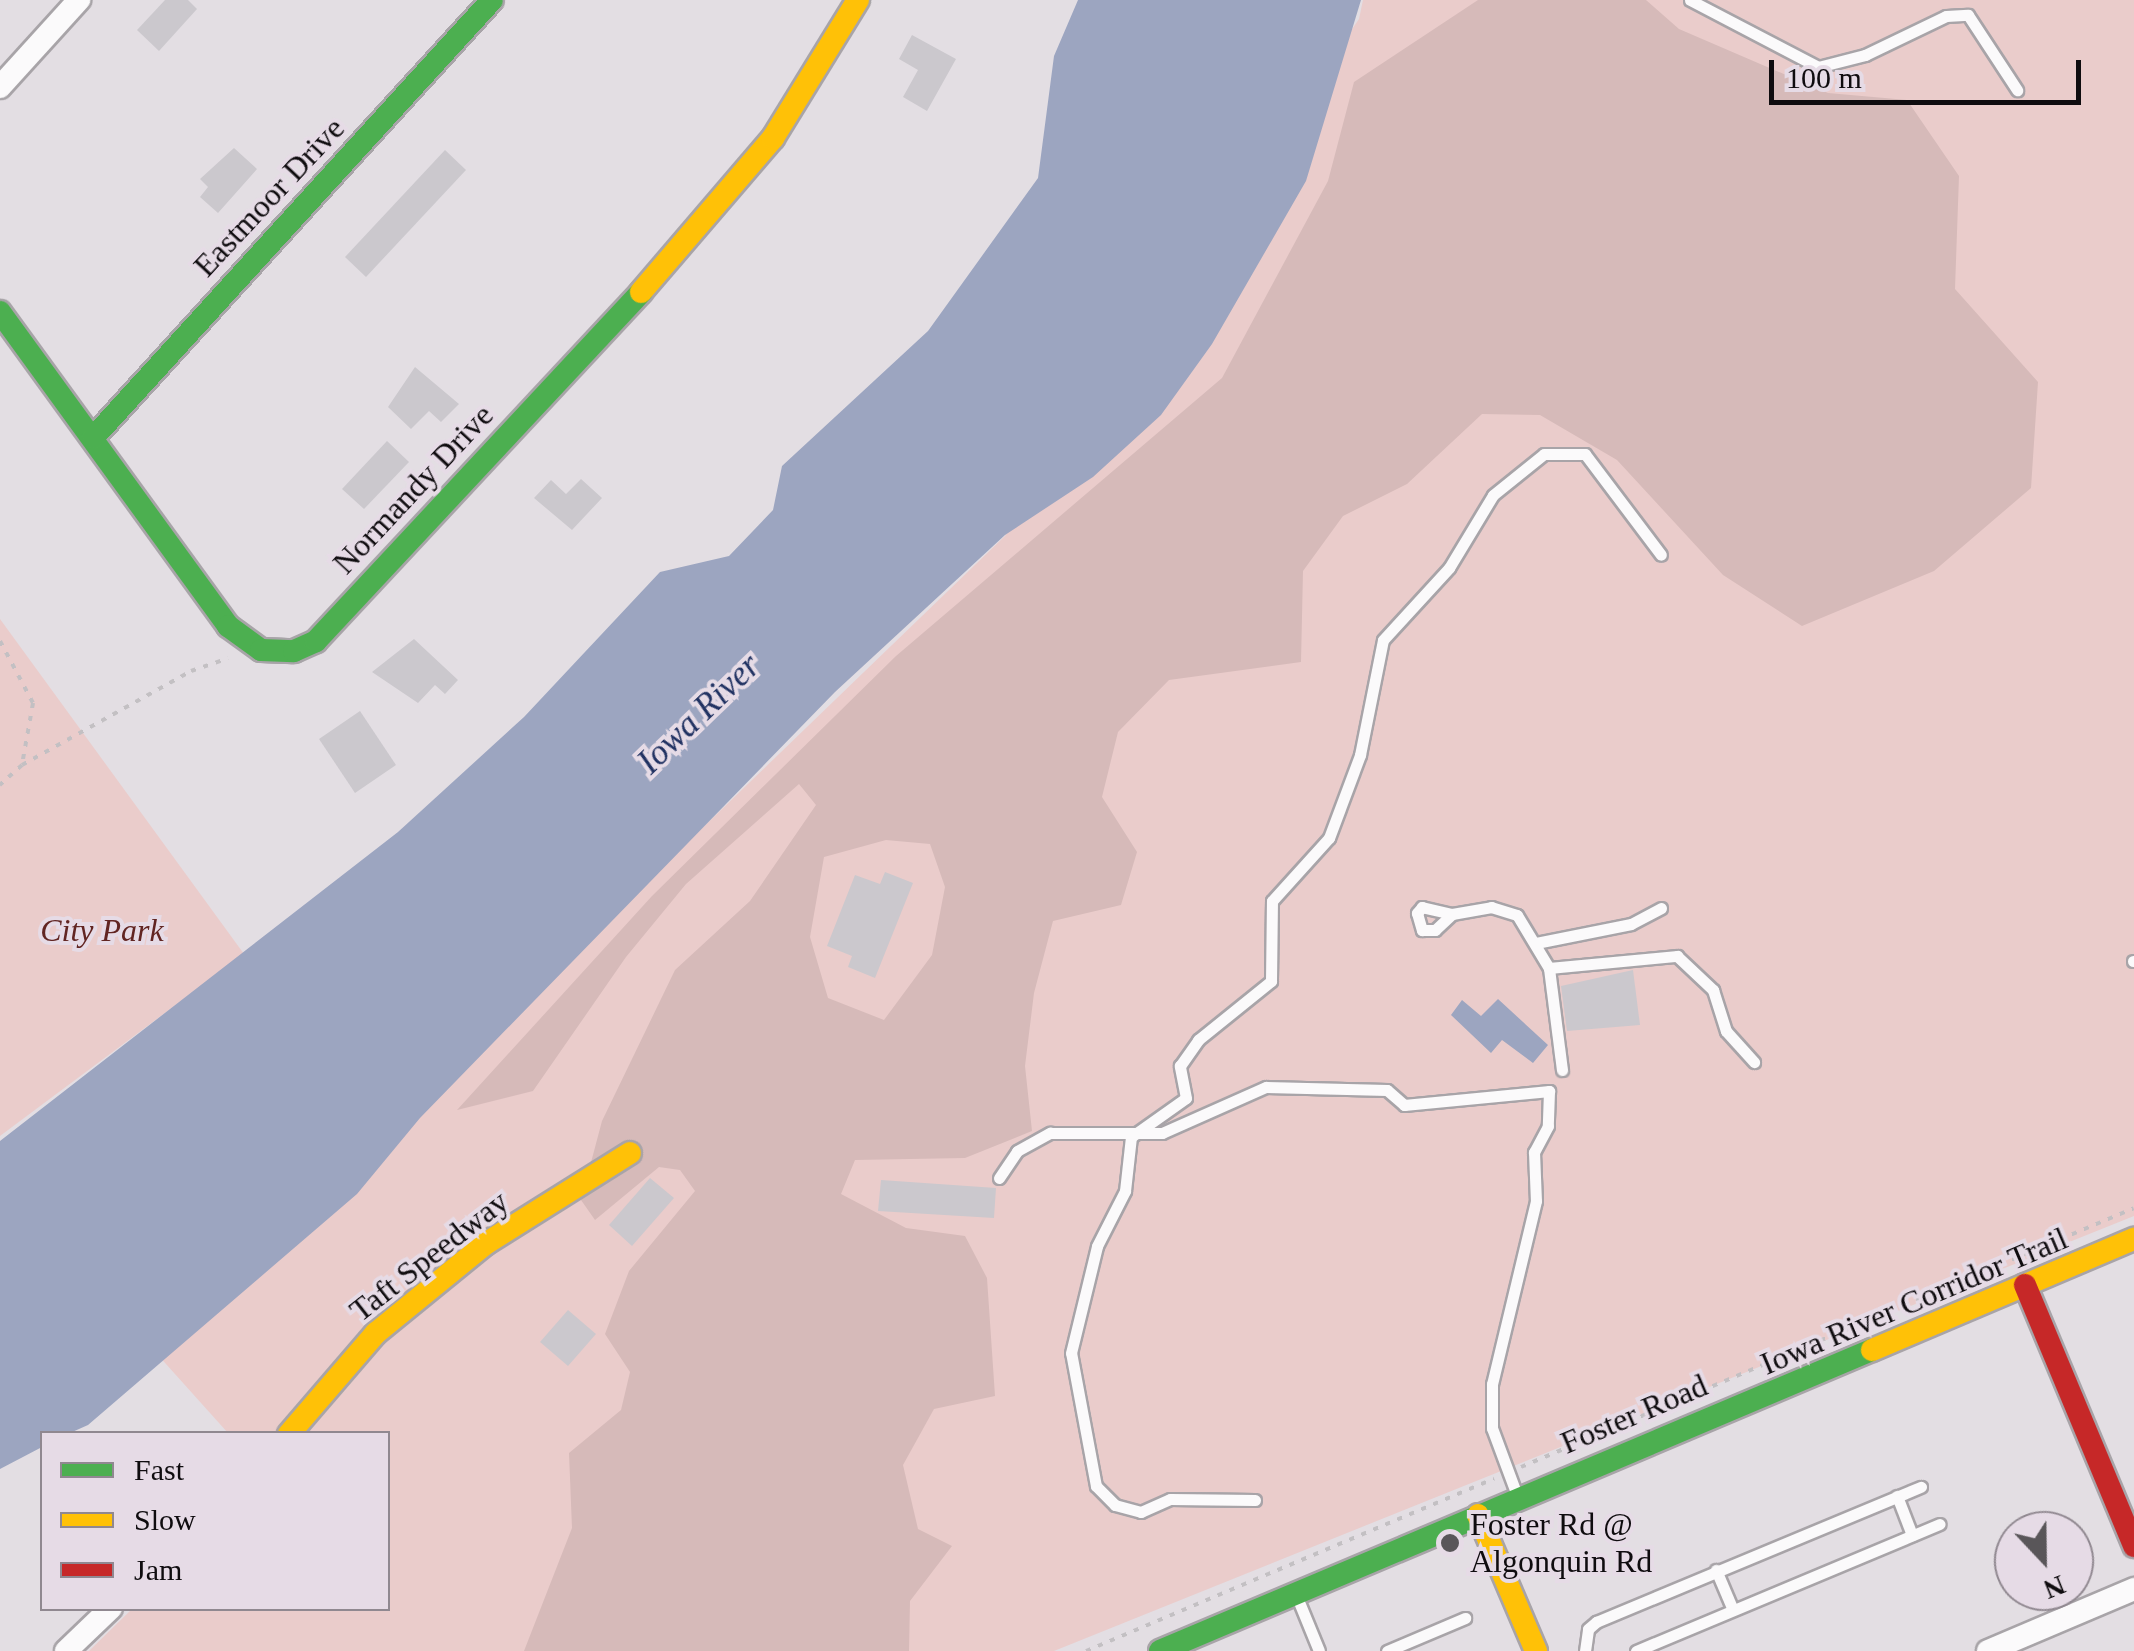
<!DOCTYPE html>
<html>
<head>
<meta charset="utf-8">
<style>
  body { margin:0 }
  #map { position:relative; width:2134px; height:1651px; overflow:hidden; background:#e3dee3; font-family:Georgia,serif }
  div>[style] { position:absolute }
  .green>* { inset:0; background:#eacccb }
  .forest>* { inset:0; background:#d6bab9 }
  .water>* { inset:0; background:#9ca5c0 }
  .building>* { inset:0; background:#cbc8cd }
  .path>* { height:4px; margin-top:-2px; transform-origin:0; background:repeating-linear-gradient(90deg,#c3c0c3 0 5px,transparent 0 13px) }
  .roads { filter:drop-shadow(2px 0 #a8a4a8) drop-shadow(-2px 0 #a8a4a8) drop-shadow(0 2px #a8a4a8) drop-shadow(0 -2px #a8a4a8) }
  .lane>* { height:11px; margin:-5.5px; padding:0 5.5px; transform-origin:5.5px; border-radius:5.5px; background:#fbfafb }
  .street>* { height:22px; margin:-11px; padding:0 11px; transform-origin:11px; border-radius:11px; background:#fbfafb }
  .fast>* { height:22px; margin:-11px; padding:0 11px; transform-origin:11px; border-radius:11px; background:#4caf50 }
  .slow>* { height:22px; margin:-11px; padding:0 11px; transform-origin:11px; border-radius:11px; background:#ffc107 }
  .jam>* { height:22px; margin:-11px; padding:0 11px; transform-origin:11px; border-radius:11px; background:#c62828 }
  .dots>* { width:28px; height:28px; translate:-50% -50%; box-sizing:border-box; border:5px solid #e6dbe6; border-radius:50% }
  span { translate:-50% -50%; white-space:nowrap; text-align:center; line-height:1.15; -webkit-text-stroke:8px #e6dbe6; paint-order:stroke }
  .street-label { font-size:32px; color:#0f0c0f }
  .park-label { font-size:32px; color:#612522; font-style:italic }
  .poi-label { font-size:32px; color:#0f0c0f }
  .left { translate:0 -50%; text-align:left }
  .water-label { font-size:35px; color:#213262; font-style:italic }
  .legend { position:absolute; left:40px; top:1431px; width:350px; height:180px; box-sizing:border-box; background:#e6dbe6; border:2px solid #908890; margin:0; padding:12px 18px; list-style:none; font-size:30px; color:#0f0c0f }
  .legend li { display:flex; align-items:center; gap:20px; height:50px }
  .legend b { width:50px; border:2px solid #908890 }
  .north { position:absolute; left:1994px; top:1511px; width:100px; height:100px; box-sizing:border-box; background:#e6dbe6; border:2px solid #908890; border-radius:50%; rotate:158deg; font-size:28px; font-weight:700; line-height:40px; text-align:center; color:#0f0c0f }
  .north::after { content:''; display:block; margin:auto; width:35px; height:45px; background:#595659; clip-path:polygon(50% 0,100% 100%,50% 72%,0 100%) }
  .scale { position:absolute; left:1769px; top:60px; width:312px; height:45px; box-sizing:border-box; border:5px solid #0f0c0f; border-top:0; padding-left:12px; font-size:30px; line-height:35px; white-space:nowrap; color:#0f0c0f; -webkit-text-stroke:8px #e6dbe6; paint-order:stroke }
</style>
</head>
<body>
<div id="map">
  <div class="green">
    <i style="clip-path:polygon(1363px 0,2134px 0,2134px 1216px,1054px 1651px,89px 1651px,132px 1609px,388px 1608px,388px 1434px,228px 1433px,157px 1354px,1005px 536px,1359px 19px)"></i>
    <i style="clip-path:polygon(0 619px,244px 954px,0 1136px)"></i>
  </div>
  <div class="forest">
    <i style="clip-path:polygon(evenodd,1478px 0,1646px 0,1679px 29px,1828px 93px,1907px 100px,1959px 176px,1955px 289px,2038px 382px,2031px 488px,1934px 571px,1802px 626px,1723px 575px,1617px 460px,1540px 415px,1482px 414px,1407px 484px,1343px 516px,1303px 571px,1301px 662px,1169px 680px,1118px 732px,1102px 797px,1137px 852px,1121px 905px,1053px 921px,1034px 993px,1025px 1066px,1032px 1131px,965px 1158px,855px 1160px,841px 1194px,906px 1228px,965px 1236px,987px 1278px,995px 1396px,934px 1409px,903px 1465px,918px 1529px,952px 1546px,910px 1601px,909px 1651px,524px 1651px,572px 1528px,569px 1453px,621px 1410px,630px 1372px,605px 1334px,629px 1271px,695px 1191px,680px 1170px,659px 1167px,595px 1220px,581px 1200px,602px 1121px,675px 970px,750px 901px,816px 805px,799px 784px,686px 884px,626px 957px,533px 1091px,457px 1110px,652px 896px,896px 656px,1222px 378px,1328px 181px,1354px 82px,1478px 0,886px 840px,930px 844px,945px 887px,932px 955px,884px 1020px,828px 998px,810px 937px,824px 857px,886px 840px)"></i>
  </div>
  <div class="water">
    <i style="clip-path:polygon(1078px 0,1361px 0,1306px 181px,1212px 344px,1161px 415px,1093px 477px,1005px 535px,835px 692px,420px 1118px,357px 1194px,88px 1425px,70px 1433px,42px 1434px,42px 1447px,0 1469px,0 1141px,398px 832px,524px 717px,660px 572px,729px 556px,773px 510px,782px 466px,928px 331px,1038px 178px,1054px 56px)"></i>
    <i style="clip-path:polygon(1498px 999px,1548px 1045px,1533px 1063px,1502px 1040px,1491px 1053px,1451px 1015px,1462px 1000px,1481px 1016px)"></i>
  </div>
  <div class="building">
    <i style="clip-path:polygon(165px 0,188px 0,197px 9px,159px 51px,137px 30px)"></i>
    <i style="clip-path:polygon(912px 35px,956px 59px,927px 111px,903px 97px,918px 70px,899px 59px)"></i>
    <i style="clip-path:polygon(234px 148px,257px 169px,218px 213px,200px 197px,208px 187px,200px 179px)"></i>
    <i style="clip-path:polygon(445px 150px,466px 170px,366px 277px,345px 257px)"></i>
    <i style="clip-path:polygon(415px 367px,459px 404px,441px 422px,429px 411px,411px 429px,388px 407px)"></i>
    <i style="clip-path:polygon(387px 441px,409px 462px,364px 509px,342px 489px)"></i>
    <i style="clip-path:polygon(581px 479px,602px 498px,572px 530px,534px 498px,551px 480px,566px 494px)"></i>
    <i style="clip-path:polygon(414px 639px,458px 680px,445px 694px,435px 685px,418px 703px,372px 672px)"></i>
    <i style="clip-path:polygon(360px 711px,396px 765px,355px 793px,319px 739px)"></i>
    <i style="clip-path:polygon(885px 872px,913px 883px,875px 978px,848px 967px,852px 956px,827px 946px,855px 875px,880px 884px)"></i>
    <i style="clip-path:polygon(1633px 970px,1640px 1025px,1567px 1031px,1561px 986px)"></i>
    <i style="clip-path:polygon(650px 1178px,674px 1198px,632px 1246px,609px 1225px)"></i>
    <i style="clip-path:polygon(881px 1180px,996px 1188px,994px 1218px,878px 1211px)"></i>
    <i style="clip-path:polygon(568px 1310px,596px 1334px,568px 1366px,540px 1342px)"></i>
  </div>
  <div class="path">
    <i style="left:0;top:641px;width:70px;rotate:62deg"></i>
    <i style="left:33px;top:703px;width:63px;rotate:100.1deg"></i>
    <i style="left:22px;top:765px;width:30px;rotate:138deg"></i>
    <i style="left:22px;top:765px;width:193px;rotate:-29.1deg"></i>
    <i style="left:191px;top:671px;width:39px;rotate:-19deg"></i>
    <i style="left:1521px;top:1467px;width:665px;rotate:-22.9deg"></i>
    <i style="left:1086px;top:1651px;width:443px;rotate:-22.9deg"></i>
  </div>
  <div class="roads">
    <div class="lane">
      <i style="left:1690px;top:0;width:144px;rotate:27.6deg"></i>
      <i style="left:1818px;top:67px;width:49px;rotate:-14.3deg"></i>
      <i style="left:1865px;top:55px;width:90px;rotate:-25.7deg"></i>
      <i style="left:1946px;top:16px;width:22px;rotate:-3deg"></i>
      <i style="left:1968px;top:15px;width:90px;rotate:56.8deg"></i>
      <i style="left:1452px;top:914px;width:31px;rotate:-167deg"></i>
      <i style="left:1422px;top:907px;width:8px;rotate:130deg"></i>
      <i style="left:1417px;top:913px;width:18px;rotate:74deg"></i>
      <i style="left:1422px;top:930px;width:13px"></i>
      <i style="left:1435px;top:930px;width:23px;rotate:-43deg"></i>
      <i style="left:1452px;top:914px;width:40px;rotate:-10deg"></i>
      <i style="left:1491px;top:907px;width:27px;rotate:17deg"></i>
      <i style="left:1517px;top:915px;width:62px;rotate:58.9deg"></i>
      <i style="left:1536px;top:943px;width:97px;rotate:-11.3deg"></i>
      <i style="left:1631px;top:924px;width:34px;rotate:-28deg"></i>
      <i style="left:2133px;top:961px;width:1px"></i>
      <i style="left:1562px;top:1070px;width:103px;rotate:-97.3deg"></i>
      <i style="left:1549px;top:968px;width:129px;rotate:-5.4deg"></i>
      <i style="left:1677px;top:956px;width:50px;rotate:43.4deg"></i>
      <i style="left:1713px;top:990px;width:43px;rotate:72.4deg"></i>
      <i style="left:1726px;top:1031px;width:42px;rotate:47.9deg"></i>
      <i style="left:999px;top:1178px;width:32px;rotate:-56deg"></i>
      <i style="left:1017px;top:1151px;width:38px;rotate:-29deg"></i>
      <i style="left:1050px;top:1133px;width:112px"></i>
      <i style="left:1162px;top:1133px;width:114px;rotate:-23.9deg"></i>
      <i style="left:1266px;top:1087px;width:121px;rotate:1.4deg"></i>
      <i style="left:1387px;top:1090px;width:23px;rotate:41deg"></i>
      <i style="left:1404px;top:1105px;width:146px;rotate:-5.5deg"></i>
      <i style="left:1549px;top:1091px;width:35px;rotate:92deg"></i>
      <i style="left:1548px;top:1126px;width:30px;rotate:118deg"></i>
      <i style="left:1534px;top:1152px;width:49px;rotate:87.7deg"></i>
      <i style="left:1536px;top:1201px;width:188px;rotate:103.5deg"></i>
      <i style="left:1492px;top:1384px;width:44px;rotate:90deg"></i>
      <i style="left:1492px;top:1428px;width:75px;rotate:69.6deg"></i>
      <i style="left:1897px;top:1496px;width:42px;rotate:69deg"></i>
      <i style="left:1255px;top:1500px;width:85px;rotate:-179.3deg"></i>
      <i style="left:1170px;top:1499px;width:32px;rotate:156deg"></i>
      <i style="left:1141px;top:1512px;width:27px;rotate:-165deg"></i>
      <i style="left:1115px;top:1505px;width:27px;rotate:-135deg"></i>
      <i style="left:1096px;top:1486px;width:135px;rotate:-100.6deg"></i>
      <i style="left:1071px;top:1353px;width:110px;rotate:-76.3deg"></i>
      <i style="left:1097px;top:1246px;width:62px;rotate:-63deg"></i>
      <i style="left:1125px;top:1191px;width:54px;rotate:-83.7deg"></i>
      <i style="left:1131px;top:1137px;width:67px;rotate:-35.3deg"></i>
      <i style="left:1186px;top:1098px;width:33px;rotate:-101deg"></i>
      <i style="left:1180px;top:1066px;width:32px;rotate:-55deg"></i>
      <i style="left:1198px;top:1040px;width:94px;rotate:-38.9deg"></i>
      <i style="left:1271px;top:981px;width:80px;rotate:-89.3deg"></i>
      <i style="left:1272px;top:901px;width:85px;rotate:-47.9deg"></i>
      <i style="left:1329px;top:838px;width:89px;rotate:-69.5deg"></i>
      <i style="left:1360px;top:755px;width:117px;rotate:-78.7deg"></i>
      <i style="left:1383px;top:640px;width:98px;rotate:-47.5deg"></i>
      <i style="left:1449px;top:568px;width:85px;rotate:-58.9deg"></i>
      <i style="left:1493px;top:495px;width:65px;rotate:-38.8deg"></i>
      <i style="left:1544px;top:454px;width:41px"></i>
      <i style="left:1585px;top:454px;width:126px;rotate:53deg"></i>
      <i style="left:1716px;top:1570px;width:43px;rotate:67deg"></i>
      <i style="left:1297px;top:1597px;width:58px;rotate:67.8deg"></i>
      <i style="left:1387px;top:1651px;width:85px;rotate:-22.9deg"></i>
      <i style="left:1585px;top:1651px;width:22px;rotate:-82deg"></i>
      <i style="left:1588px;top:1629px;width:11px;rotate:-41deg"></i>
      <i style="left:1596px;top:1622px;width:352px;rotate:-22.6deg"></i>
      <i style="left:1636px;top:1651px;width:329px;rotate:-22.7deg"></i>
    </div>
    <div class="street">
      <i style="left:0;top:87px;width:118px;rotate:-47.8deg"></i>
      <i style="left:66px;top:1651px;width:62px;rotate:-43.7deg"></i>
      <i style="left:1988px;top:1651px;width:159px;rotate:-23deg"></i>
    </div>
    <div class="fast">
      <i style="left:0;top:312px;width:388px;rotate:54deg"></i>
      <i style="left:228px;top:626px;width:41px;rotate:36deg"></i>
      <i style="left:261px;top:650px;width:33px;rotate:2deg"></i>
      <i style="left:294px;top:651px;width:24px;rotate:-24deg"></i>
      <i style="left:316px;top:641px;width:477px;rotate:-47deg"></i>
      <i style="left:93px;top:438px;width:592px;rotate:-47.67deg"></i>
      <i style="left:1160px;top:1651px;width:773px;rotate:-22.92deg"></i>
    </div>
    <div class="slow">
      <i style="left:641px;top:292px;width:203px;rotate:-49.4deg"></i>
      <i style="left:773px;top:138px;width:162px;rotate:-58.4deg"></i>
      <i style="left:1872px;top:1350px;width:285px;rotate:-23deg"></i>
      <i style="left:289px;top:1434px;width:133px;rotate:-49.3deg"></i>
      <i style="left:376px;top:1333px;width:141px;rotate:-39.2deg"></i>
      <i style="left:485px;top:1244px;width:171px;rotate:-32.1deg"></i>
      <i style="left:1478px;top:1515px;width:148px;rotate:66.9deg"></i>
    </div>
    <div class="jam">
      <i style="left:2025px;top:1285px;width:283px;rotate:67.3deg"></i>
    </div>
  </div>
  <div class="dots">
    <i style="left:1450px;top:1543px;background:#595659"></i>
  </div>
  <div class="street-label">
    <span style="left:269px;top:197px;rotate:-47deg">Eastmoor Drive</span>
    <span style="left:413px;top:489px;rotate:-47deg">Normandy Drive</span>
    <span style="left:429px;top:1256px;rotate:-38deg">Taft Speedway</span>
    <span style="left:1914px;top:1301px;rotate:-23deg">Iowa River Corridor Trail</span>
    <span style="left:1634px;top:1414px;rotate:-23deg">Foster Road</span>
  </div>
  <div class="park-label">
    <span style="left:102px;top:930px">City Park</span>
  </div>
  <div class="poi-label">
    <span class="left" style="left:1470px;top:1543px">Foster Rd @<br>Algonquin Rd</span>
  </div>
  <div class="water-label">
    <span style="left:699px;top:714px;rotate:-44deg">Iowa River</span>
  </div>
  <ul class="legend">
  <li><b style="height:12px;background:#4caf50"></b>Fast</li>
  <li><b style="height:12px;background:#ffc107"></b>Slow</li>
  <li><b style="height:12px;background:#c62828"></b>Jam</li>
  </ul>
  <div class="north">N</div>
  <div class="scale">100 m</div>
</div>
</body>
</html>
